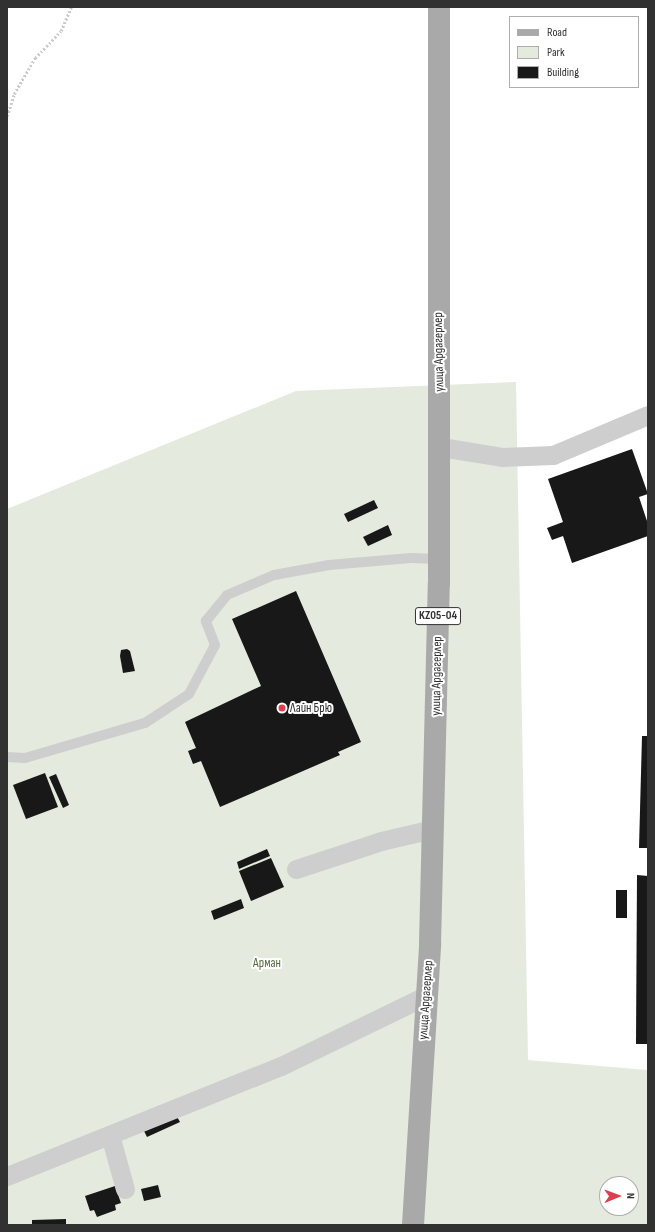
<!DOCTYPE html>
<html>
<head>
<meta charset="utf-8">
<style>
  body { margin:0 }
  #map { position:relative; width:655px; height:1232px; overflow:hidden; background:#fff; font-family:"Sofia Sans Condensed",sans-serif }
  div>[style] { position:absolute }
  .green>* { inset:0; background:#e4eadd }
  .building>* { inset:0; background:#181818 }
  .path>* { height:2.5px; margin-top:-1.25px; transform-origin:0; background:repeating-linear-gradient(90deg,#cbcbcb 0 2px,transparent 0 4px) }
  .service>* { height:10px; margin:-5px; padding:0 5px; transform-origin:5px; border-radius:5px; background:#cecece }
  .minor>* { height:19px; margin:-9.5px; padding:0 9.5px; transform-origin:9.5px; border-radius:9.5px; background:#cecece }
  .primary>* { height:22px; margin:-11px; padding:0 11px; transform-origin:11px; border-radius:11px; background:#a9a9a9 }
  .dots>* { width:11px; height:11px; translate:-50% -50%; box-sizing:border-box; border:2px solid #fff; border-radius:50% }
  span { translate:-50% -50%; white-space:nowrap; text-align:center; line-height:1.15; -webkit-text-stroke:4px #fff; paint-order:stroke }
  .shield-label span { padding:1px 3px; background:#fff; border:1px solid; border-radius:3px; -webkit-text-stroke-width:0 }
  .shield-label { font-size:12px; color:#313131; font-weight:700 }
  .street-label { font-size:13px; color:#313131 }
  .poi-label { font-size:13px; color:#313131 }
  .left { translate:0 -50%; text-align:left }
  .park-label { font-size:13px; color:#556b40 }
  .frame { position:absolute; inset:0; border:8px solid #313131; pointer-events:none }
  .legend { position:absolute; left:509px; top:16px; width:130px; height:72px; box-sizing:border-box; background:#fff; border:1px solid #adadad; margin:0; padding:5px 7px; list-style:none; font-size:12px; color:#313131 }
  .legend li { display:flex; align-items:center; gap:8px; height:20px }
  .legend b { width:20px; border:1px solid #adadad }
  .north { position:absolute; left:599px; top:1176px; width:40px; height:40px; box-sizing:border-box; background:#fff; border:1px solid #adadad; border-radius:50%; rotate:89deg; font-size:11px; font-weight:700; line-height:16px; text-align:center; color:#313131 }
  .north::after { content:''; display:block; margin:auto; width:14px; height:18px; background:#dc3f4d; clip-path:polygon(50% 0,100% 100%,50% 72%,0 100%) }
</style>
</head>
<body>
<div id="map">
  <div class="green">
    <i style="clip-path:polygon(evenodd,516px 382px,528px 1060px,648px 1070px,648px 1225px,7px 1225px,7px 509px,296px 391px,516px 382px,607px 1184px,631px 1184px,631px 1208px,607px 1208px,607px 1184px)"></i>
  </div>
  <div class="building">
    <i style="clip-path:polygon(632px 449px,648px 494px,639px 497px,648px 524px,648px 536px,572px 563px,563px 536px,552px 540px,547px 528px,563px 522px,548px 479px)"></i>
    <i style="clip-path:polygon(374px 500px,378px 508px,348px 522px,344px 514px)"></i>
    <i style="clip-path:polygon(388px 525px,392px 535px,368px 546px,363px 537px)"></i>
    <i style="clip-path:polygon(296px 591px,361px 742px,338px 752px,340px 755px,220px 807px,201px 761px,193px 764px,188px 751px,196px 748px,185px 722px,261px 686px,232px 619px)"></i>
    <i style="clip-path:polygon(127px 649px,130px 651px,135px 671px,123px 673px,120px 656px,121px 650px)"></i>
    <i style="clip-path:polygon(642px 736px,648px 736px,648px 848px,639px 848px)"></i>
    <i style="clip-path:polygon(45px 773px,58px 807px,26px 819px,13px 785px)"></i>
    <i style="clip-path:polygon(56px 774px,69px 805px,63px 808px,49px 777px)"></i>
    <i style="clip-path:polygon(267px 849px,270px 856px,239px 869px,237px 862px)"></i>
    <i style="clip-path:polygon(271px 858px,284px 887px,251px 901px,239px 871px)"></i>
    <i style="clip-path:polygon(637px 875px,648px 876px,648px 1044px,636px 1044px)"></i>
    <i style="clip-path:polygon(616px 890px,627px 890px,627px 918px,616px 918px)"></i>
    <i style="clip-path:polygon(241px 899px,244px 908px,214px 920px,211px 911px)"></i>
    <i style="clip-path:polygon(176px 1115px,180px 1122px,147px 1137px,144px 1131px)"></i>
    <i style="clip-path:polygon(158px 1185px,161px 1197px,144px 1201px,141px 1189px)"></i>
    <i style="clip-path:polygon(115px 1186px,121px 1203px,115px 1205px,116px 1210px,97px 1217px,94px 1210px,90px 1211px,85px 1196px)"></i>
    <i style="clip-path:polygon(66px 1219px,66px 1225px,32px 1225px,32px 1220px)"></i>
  </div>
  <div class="path">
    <i style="left:7px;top:116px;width:23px;rotate:-72deg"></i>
    <i style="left:14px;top:94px;width:42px;rotate:-59.7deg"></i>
    <i style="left:35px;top:58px;width:37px;rotate:-46deg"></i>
    <i style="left:61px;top:31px;width:26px;rotate:-67deg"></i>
  </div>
  <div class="service">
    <i style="left:7px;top:757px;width:18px;rotate:3deg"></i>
    <i style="left:25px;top:758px;width:125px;rotate:-16.3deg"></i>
    <i style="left:145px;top:723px;width:53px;rotate:-33.4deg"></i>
    <i style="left:189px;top:694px;width:55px;rotate:-62deg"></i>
    <i style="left:215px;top:645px;width:26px;rotate:-111deg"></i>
    <i style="left:206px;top:621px;width:33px;rotate:-51deg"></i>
    <i style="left:227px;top:595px;width:51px;rotate:-23.1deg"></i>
    <i style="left:274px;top:575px;width:56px;rotate:-10.3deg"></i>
    <i style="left:329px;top:565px;width:82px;rotate:-4.9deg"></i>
    <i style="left:411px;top:558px;width:28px;rotate:2deg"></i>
  </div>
  <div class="minor">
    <i style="left:441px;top:447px;width:63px;rotate:9.2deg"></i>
    <i style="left:503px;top:457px;width:50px;rotate:-2.3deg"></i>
    <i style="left:553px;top:455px;width:103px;rotate:-22.8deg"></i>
    <i style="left:296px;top:869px;width:89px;rotate:-18.2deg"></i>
    <i style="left:381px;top:841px;width:53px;rotate:-13deg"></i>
    <i style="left:110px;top:1135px;width:56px;rotate:74.5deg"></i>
    <i style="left:7px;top:1176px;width:295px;rotate:-21.9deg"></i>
    <i style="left:281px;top:1066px;width:160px;rotate:-25.9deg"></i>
  </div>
  <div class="primary">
    <i style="left:413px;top:1225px;width:282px;rotate:-86.5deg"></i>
    <i style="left:430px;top:944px;width:361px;rotate:-88.6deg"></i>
    <i style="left:439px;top:583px;width:576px;rotate:-90deg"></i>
  </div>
  <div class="dots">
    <i style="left:282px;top:708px;background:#dc3f4d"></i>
  </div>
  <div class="shield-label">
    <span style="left:438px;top:616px">KZ05-04</span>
  </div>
  <div class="street-label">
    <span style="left:439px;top:352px;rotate:-91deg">улица Ардагерлер</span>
    <span style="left:437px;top:676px;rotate:-89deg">улица Ардагерлер</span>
    <span style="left:426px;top:1000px;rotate:-86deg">улица Ардагерлер</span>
  </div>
  <div class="poi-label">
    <span class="left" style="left:290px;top:708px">Лайн Брю</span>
  </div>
  <div class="park-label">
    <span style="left:267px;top:963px">Арман</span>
  </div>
  <div class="frame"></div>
  <ul class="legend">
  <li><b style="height:5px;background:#a9a9a9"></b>Road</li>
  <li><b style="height:11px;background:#e4eadd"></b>Park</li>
  <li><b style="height:11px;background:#181818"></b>Building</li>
  </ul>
  <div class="north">N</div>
</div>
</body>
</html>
